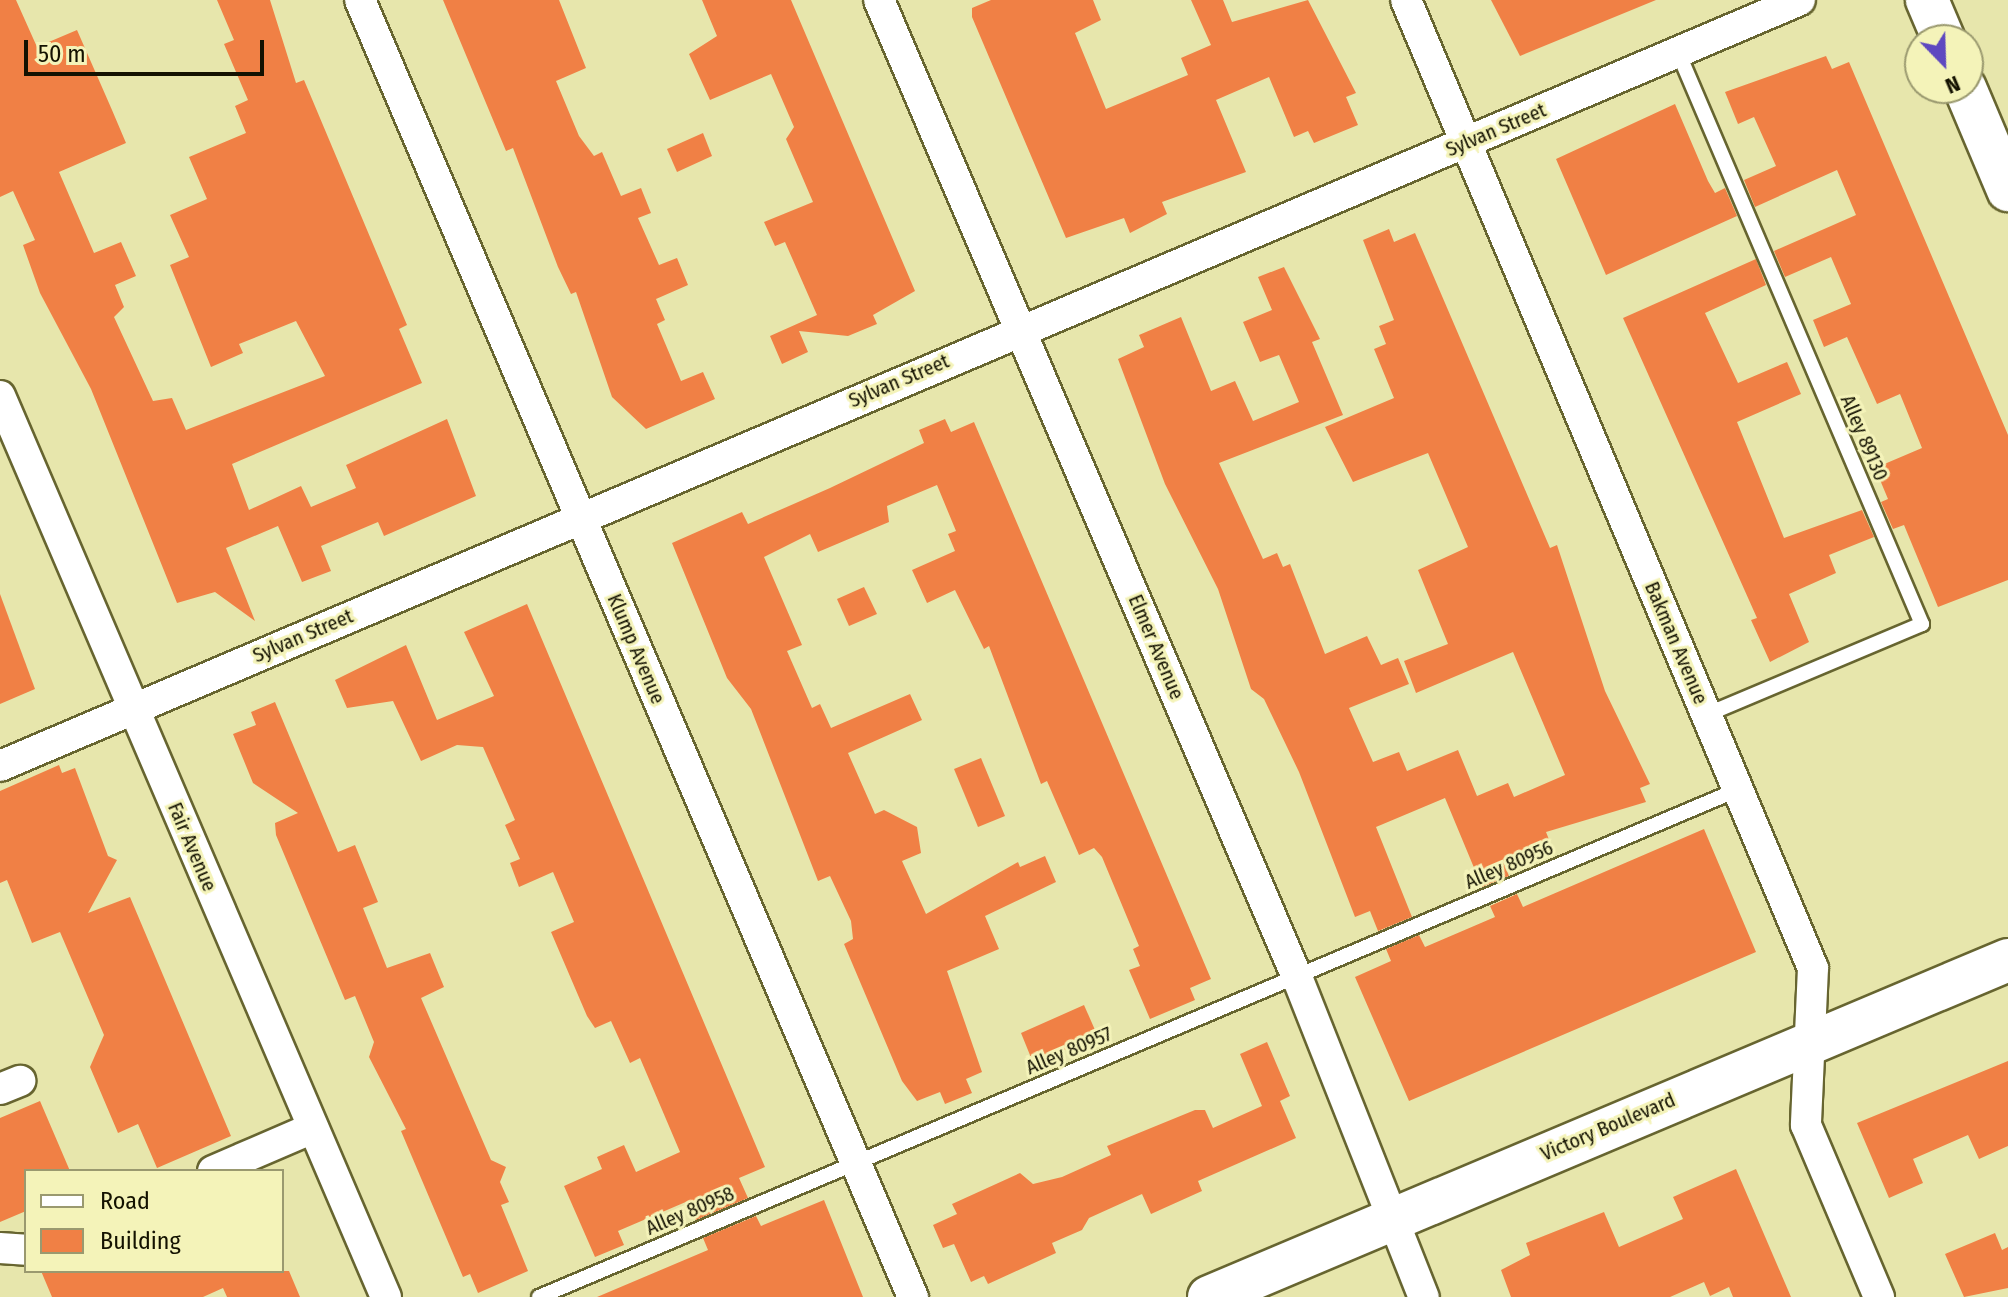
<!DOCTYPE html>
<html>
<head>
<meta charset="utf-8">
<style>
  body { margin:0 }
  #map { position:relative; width:2008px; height:1297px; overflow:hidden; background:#e7e6ac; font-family:"Fira Sans Condensed",sans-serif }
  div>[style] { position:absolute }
  .building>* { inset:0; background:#f08045 }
  .roads { filter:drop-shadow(2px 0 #676530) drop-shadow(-2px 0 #676530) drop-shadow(0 2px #676530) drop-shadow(0 -2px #676530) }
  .lane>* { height:14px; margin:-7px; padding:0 7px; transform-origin:7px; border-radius:7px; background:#fff }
  .street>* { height:30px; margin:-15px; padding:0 15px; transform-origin:15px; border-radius:15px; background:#fff }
  .secondary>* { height:42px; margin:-21px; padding:0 21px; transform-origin:21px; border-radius:21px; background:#fff }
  span { translate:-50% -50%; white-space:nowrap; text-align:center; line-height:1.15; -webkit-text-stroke:6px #f4f3b9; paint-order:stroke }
  .street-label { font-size:20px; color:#141201 }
  .legend { position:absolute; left:24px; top:1169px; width:260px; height:104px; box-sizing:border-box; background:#f4f3b9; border:2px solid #9a996f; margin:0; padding:10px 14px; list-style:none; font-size:24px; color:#141201 }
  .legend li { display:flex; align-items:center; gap:16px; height:40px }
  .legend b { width:40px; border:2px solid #9a996f }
  .north { position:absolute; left:1904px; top:24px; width:80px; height:80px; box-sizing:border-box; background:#f4f3b9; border:2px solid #9a996f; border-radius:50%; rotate:157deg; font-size:22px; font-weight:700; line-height:32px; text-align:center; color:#141201 }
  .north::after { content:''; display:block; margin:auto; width:28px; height:36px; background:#5e48c0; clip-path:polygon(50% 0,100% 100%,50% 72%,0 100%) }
  .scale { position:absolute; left:24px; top:40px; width:240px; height:36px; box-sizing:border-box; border:4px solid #141201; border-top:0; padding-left:10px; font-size:24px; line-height:28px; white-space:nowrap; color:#141201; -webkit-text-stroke:6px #f4f3b9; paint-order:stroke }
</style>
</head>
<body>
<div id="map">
  <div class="building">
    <i style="clip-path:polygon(0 0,16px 0,37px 47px,77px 30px,112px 110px,126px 143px,59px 172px,94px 253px,121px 242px,136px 276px,115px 285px,124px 307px,114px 317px,153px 401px,172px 398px,186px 430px,325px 376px,296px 321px,239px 344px,243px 353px,211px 367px,170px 265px,189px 257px,170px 215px,207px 199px,189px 157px,246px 133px,235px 106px,248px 100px,224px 44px,234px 40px,217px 0,270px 0,296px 83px,304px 80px,407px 325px,399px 329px,422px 383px,232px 464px,249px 510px,301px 486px,311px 507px,356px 488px,346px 465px,447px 419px,476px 496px,384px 536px,378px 522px,321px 546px,331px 571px,302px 582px,278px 526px,226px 548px,255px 621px,215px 592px,177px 603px,91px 389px,40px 293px,23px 245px,35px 240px,13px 191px,0 197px)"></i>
    <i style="clip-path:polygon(443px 0,559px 0,586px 68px,556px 81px,579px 136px,594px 156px,602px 152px,621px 196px,641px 188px,651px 213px,638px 218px,659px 265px,677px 258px,688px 285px,656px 299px,665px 320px,657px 324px,681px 381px,703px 372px,715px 399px,646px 429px,612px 397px,576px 292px,571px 294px,558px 267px,513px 148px,506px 151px)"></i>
    <i style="clip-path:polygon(702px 0,791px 0,915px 291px,873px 315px,877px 324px,848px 336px,799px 331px,808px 352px,782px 364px,770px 336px,817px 315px,785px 242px,775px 246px,764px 222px,813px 202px,786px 139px,794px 127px,771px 74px,710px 100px,689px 54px,717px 36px)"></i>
    <i style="clip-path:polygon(991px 0,1093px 0,1101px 20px,1075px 33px,1106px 109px,1188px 75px,1181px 58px,1211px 45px,1191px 0,1223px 0,1232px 22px,1308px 0,1356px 93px,1346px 97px,1358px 125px,1314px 143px,1308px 131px,1294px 137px,1269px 77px,1216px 100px,1246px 172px,1162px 202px,1167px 214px,1130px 233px,1124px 218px,1066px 238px,972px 17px,972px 8px)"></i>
    <i style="clip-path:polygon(1491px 0,1656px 0,1520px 56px)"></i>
    <i style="clip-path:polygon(1826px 56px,1832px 69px,1849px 62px,2008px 435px,2008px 580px,1938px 607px,1904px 525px,1893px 529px,1881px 502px,1888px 499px,1875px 468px,1922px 448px,1900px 394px,1877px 404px,1847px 337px,1824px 347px,1813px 320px,1851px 304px,1831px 257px,1785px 277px,1774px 251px,1856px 215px,1837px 170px,1755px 207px,1744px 180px,1776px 166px,1754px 117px,1738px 124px,1725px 92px)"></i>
    <i style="clip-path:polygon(1675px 104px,1708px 181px,1715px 193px,1725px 188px,1737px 216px,1606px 275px,1556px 159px)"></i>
    <i style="clip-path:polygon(703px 133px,712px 156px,677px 172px,667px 149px)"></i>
    <i style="clip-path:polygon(1389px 229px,1394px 242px,1415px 233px,1550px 548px,1557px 545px,1605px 691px,1650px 784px,1640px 788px,1646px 802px,1546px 832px,1550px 842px,1503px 862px,1509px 876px,1482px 887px,1445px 798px,1376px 827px,1412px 917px,1378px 931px,1370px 911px,1355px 917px,1299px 772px,1264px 699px,1251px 689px,1218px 589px,1165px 484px,1118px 359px,1144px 347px,1139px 335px,1181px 317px,1211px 391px,1235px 381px,1253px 421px,1299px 402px,1279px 355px,1260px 362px,1243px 322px,1272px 310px,1258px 277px,1284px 267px,1320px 339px,1312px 342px,1343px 415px,1219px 463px,1263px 559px,1277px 553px,1283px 567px,1290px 564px,1325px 654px,1367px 636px,1381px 665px,1398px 658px,1409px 684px,1349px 708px,1373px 762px,1399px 752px,1407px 771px,1458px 750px,1477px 796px,1508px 783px,1514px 797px,1565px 775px,1513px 652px,1416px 693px,1404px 661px,1448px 644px,1418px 570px,1468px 547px,1428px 453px,1353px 482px,1325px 427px,1394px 398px,1374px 349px,1386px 344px,1379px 326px,1394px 320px,1363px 240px)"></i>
    <i style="clip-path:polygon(1756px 259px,1766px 285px,1705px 313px,1738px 383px,1787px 362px,1801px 394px,1737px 422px,1784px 538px,1862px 510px,1874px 537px,1829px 555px,1836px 573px,1789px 594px,1809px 642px,1770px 662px,1751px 620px,1757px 618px,1623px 318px)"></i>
    <i style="clip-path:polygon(945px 419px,951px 432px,974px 422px,1211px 979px,1190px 988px,1195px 1000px,1150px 1019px,1129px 970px,1140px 966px,1133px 949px,1139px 946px,1102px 857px,1094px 848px,1079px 855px,1047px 781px,1041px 784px,989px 646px,984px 649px,955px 590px,927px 603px,912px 570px,955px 551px,948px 534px,956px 531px,937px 485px,887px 506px,889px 522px,818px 552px,810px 534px,764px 557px,802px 645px,787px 651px,812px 708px,820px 704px,831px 728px,910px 694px,922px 720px,848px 753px,875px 814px,884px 810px,917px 827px,921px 853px,902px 861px,926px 914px,1018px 862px,1020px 867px,1045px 856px,1056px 882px,985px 916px,999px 949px,947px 971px,982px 1072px,966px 1079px,972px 1093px,945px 1104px,940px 1092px,917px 1101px,902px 1081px,844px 944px,853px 939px,851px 921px,830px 876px,818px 881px,751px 709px,727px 678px,672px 543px,742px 512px,748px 524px,830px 488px,924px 443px,919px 430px)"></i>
    <i style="clip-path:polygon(864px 587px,877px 614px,849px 626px,837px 599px)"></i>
    <i style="clip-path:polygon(0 594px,35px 689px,0 704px)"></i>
    <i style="clip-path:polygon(527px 604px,765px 1167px,739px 1178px,748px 1198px,696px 1220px,688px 1201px,618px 1231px,624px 1245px,595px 1257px,564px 1186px,602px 1169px,597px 1157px,624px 1145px,636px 1172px,680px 1152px,640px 1058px,630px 1063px,611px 1021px,595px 1028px,587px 1016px,551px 932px,574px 922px,553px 872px,519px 887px,510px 863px,520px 859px,505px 825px,515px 820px,483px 747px,457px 745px,421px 761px,393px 701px,347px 708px,335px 680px,406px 645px,437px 720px,494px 696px,464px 632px)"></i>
    <i style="clip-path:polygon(275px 702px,338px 852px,355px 845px,378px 902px,363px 908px,387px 968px,430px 953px,444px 987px,421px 998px,491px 1160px,506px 1167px,500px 1182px,509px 1202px,501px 1205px,528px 1271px,478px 1293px,470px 1274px,463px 1277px,401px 1131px,406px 1129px,369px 1057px,374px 1042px,355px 996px,345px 1000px,276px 835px,275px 823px,298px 813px,253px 783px,233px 734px,256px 725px,251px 712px)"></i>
    <i style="clip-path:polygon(981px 758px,1005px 816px,978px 827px,954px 769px)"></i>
    <i style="clip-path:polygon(59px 765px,62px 773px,75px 768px,108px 856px,117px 860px,88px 913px,130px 897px,231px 1136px,157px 1168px,138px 1124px,118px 1133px,90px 1067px,104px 1035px,60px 932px,32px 943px,7px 880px,0 883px,0 791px)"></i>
    <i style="clip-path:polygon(1704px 829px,1756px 952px,1409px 1101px,1355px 977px,1391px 961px,1386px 949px,1419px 935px,1425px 947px,1495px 917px,1490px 906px,1517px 894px,1523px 907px)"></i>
    <i style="clip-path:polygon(1084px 1005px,1099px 1039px,1032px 1060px,1021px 1033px)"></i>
    <i style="clip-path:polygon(1267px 1042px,1290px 1096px,1280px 1101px,1296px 1138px,1198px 1181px,1202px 1191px,1151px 1214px,1142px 1194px,1089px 1218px,1082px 1230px,1052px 1243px,1056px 1253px,988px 1284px,984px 1276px,971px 1282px,954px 1244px,943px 1248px,933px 1225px,957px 1214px,952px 1204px,1020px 1173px,1033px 1184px,1062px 1177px,1111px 1155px,1107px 1146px,1195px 1110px,1205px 1110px,1213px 1128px,1262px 1106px,1240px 1054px)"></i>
    <i style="clip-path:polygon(2008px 1061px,2008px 1146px,1979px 1159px,1968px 1135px,1913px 1159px,1923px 1183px,1889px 1198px,1857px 1123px)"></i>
    <i style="clip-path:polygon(40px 1101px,70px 1171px,26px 1171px,26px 1211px,0 1222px,0 1118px)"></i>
    <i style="clip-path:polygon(1736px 1169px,1791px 1297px,1733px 1297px,1729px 1287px,1710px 1296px,1704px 1282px,1670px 1297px,1511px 1297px,1501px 1270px,1530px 1255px,1526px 1243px,1604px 1212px,1619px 1247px,1683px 1219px,1673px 1197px)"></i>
    <i style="clip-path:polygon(824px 1200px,863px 1297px,597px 1297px,708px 1250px,703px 1238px,756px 1216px,761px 1226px)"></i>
    <i style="clip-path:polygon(1995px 1233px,2002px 1250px,2008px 1247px,2008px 1288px,1964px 1297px,1945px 1254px)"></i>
    <i style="clip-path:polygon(41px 1271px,289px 1271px,300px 1297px,227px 1297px,223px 1288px,203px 1297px,52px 1297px)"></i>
  </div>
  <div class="roads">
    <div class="lane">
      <i style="left:1678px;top:52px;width:622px;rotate:66.9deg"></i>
      <i style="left:1922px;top:624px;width:234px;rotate:157.2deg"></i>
      <i style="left:539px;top:1297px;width:1301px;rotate:-22.94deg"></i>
    </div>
    <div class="street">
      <i style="left:360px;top:0;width:1410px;rotate:66.91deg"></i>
      <i style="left:879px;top:0;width:1063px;rotate:66.84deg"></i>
      <i style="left:1297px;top:977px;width:344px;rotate:68.4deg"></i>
      <i style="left:1406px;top:0;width:1050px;rotate:67.2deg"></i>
      <i style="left:1813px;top:968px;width:157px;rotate:92.6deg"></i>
      <i style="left:1806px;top:1125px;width:187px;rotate:67deg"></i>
      <i style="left:0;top:396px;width:980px;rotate:66.81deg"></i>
      <i style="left:0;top:766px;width:1956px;rotate:-23.05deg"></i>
      <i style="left:0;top:1089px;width:22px;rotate:-22deg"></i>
      <i style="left:213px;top:1171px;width:109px;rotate:-23.3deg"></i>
      <i style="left:0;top:1248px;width:26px;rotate:4deg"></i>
    </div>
    <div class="secondary">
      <i style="left:1927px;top:0;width:43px;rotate:67deg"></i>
      <i style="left:1965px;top:88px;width:111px;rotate:67.1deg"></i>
      <i style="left:1209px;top:1297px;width:867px;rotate:-22.87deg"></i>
    </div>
  </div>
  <div class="street-label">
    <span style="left:1496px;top:130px;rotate:-23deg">Sylvan Street</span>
    <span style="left:899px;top:381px;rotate:-23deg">Sylvan Street</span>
    <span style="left:1864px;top:438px;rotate:67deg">Alley 89130</span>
    <span style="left:303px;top:636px;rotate:-23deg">Sylvan Street</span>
    <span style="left:1676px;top:643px;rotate:67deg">Bakman Avenue</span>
    <span style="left:1156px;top:647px;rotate:67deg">Elmer Avenue</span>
    <span style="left:636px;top:649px;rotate:67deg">Klump Avenue</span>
    <span style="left:192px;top:847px;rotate:67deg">Fair Avenue</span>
    <span style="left:1509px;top:865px;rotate:-23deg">Alley 80956</span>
    <span style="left:1069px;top:1051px;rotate:-23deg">Alley 80957</span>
    <span style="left:1608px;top:1127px;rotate:-23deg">Victory Boulevard</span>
    <span style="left:690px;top:1211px;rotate:-23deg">Alley 80958</span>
  </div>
  <ul class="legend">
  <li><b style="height:10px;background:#fff"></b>Road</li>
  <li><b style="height:22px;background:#f08045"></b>Building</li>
  </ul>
  <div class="north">N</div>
  <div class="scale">50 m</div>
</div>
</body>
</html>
